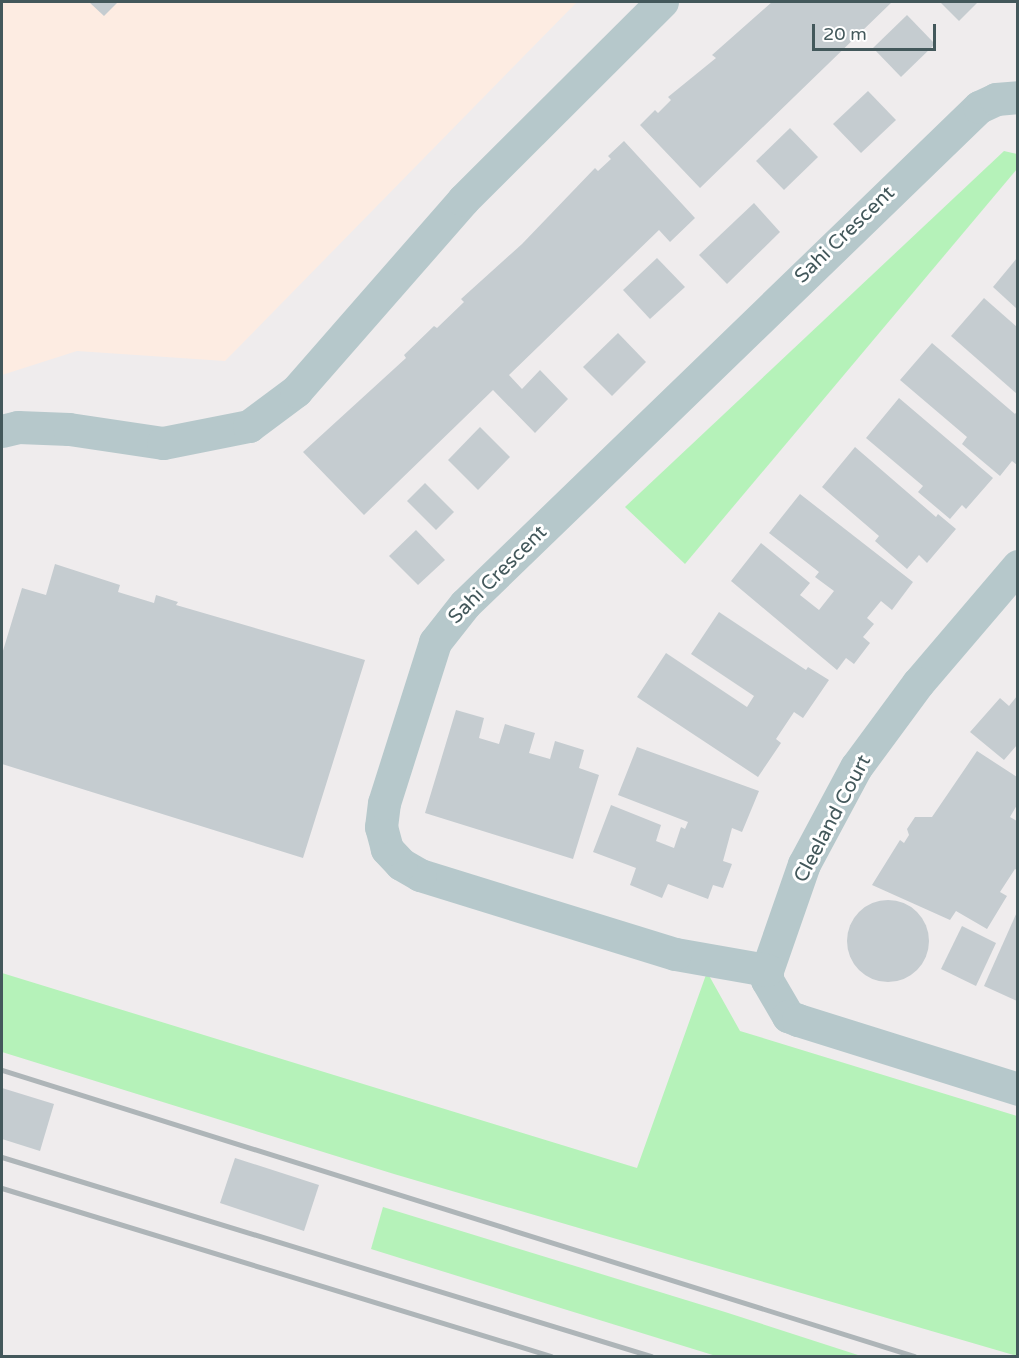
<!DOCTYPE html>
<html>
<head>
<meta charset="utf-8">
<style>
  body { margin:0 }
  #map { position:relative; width:1019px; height:1358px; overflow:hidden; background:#efeced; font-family:"Varela Round",sans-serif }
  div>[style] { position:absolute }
  .commercial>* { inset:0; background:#fdece2 }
  .green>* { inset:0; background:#b5f2b9 }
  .building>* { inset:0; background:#c5ccd0 }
  .round { border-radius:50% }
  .street>* { height:33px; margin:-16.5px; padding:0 16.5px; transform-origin:16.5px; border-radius:16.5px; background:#b6c8cb }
  .rail>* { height:4.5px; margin:-2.25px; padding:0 2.25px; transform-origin:2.25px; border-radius:2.25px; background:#aeb5b8 }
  span { translate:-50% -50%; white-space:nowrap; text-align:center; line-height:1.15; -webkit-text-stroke:6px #fff; paint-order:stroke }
  .street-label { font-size:20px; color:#43585b }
  .frame { position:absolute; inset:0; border:3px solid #43585b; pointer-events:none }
  .scale { position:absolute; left:812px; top:24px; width:124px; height:27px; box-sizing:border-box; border:3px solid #43585b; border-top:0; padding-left:8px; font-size:18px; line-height:21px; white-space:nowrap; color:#43585b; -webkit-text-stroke:4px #fff; paint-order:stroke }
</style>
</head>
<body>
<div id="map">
  <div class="commercial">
    <i style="clip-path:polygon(2px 2px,577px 2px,225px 361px,77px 351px,2px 375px)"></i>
  </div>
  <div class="green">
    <i style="clip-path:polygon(1004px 151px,1017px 154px,1017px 169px,685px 564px,625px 507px)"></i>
    <i style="clip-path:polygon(707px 972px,740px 1031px,1017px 1116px,1017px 1356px,394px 1174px,2px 1052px,2px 973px,637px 1168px)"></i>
    <i style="clip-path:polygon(383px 1207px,725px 1312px,861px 1356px,716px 1356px,525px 1297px,371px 1249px)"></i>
  </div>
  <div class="building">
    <i style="clip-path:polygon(89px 2px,118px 2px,104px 16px)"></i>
    <i style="clip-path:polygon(772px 2px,892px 2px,700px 188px,640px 125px,655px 110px,658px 113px,671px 100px,668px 97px,716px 58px,712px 55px)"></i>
    <i style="clip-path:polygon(940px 2px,978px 2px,959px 21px)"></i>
    <i style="clip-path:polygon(907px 15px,935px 44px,901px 77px,873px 48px)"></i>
    <i style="clip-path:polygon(868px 91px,896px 120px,861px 153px,833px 124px)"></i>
    <i style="clip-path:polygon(790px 128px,818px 157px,784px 190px,756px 161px)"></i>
    <i style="clip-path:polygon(624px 141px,695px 218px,670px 242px,659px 230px,509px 375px,522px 389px,540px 370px,568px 399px,535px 433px,493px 390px,364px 515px,303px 452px,406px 358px,404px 355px,434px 326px,437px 328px,464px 302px,461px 299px,522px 244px,595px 168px,598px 171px,611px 159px,608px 156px)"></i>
    <i style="clip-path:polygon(754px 203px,780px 232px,727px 284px,699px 255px)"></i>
    <i style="clip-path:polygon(657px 258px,685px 287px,650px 319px,623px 290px)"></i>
    <i style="clip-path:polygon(1017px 258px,1017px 309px,993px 287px)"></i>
    <i style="clip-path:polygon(984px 298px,1017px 327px,1017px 394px,951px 336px)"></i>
    <i style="clip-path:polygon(618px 333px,646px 362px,612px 396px,583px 367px)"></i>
    <i style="clip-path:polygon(932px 343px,1015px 414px,1017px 411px,1017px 465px,1012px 461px,1000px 476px,962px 444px,967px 437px,900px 380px)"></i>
    <i style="clip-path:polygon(899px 398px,993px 478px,966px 509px,962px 505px,950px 519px,918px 492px,923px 486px,866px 438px)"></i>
    <i style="clip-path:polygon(480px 427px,510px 457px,478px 490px,448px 460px)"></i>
    <i style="clip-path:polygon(855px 447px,936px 517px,938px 514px,956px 529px,927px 563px,919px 555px,907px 569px,875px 541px,879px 536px,822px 487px)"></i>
    <i style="clip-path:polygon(425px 483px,454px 512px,436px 530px,407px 501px)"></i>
    <i style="clip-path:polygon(800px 494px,913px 582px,892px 610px,881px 601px,867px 618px,874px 624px,863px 637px,870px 643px,854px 664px,846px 658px,837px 670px,731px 581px,761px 543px,810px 583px,800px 595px,819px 610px,834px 591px,815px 577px,819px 572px,769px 533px)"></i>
    <i style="clip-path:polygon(416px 530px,445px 560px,418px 585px,389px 556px)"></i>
    <i style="clip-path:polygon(55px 564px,120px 585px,118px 592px,154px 603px,156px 595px,178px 602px,176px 605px,365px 660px,303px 858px,2px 764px,2px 654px,22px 588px,46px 595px)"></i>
    <i style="clip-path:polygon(719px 612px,806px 670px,808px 667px,829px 680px,803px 718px,794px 712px,776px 739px,781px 743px,758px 777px,637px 697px,666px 653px,747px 707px,754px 696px,691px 654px)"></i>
    <i style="clip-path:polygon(1017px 696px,1017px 745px,1004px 760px,970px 732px,1000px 698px,1009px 706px)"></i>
    <i style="clip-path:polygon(456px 710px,484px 718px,479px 738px,499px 744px,505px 724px,535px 733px,529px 753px,550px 759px,555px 741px,584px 750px,579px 768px,599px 775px,573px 859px,425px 813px)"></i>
    <i style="clip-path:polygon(637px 747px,759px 791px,742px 832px,732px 828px,723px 861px,732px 864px,723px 888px,713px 885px,708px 899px,668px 884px,662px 898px,630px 885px,636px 868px,593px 852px,611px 805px,661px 825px,656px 841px,674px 848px,681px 827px,685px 829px,688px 822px,618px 795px)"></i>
    <i style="clip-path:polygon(977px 751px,1017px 777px,1017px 805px,1010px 817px,1017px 821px,1017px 870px,1015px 869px,1000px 892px,1007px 896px,987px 929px,956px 911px,950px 920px,872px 885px,900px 840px,904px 843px,909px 835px,907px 829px,915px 817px,932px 817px)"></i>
    <i class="round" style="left:847px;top:900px;width:82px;height:82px"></i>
    <i style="clip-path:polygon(1017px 912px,1017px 1001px,984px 986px)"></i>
    <i style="clip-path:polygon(962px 926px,996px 943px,976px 986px,941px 969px)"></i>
    <i style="clip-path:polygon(2px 1088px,54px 1104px,40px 1151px,2px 1139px)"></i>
    <i style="clip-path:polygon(235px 1158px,319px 1185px,304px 1231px,220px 1203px)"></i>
  </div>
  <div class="street">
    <i style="left:2px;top:431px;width:16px;rotate:-14deg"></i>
    <i style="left:18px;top:427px;width:51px;rotate:2.2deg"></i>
    <i style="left:69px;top:429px;width:95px;rotate:8.5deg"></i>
    <i style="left:163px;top:443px;width:88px;rotate:-11.2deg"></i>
    <i style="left:249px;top:426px;width:59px;rotate:-36.7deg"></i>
    <i style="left:296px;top:391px;width:254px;rotate:-48.8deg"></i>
    <i style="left:463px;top:200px;width:281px;rotate:-44.9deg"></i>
    <i style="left:1018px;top:566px;width:154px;rotate:130.5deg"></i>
    <i style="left:918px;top:683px;width:104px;rotate:126.4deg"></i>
    <i style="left:856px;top:767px;width:110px;rotate:118.2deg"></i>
    <i style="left:804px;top:864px;width:112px;rotate:109.2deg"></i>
    <i style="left:767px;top:970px;width:10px;rotate:90deg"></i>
    <i style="left:767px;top:980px;width:42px;rotate:59.7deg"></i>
    <i style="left:788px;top:1016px;width:11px;rotate:22deg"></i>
    <i style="left:798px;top:1020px;width:231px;rotate:17.4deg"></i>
    <i style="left:767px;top:970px;width:93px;rotate:-170.1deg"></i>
    <i style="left:675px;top:954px;width:267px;rotate:-162.8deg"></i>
    <i style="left:420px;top:875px;width:22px;rotate:-150deg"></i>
    <i style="left:401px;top:864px;width:21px;rotate:-133deg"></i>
    <i style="left:387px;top:849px;width:23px;rotate:-105deg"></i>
    <i style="left:381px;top:827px;width:24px;rotate:-83deg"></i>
    <i style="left:384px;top:803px;width:169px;rotate:-72.4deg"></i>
    <i style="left:435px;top:642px;width:48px;rotate:-51.7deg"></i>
    <i style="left:465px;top:604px;width:715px;rotate:-44.04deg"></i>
    <i style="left:979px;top:107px;width:19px;rotate:-25deg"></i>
    <i style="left:996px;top:99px;width:22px;rotate:-5deg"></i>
  </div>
  <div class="rail">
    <i style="left:2px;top:1070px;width:956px;rotate:17.41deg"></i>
    <i style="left:2px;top:1157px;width:679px;rotate:17.05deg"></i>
    <i style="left:2px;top:1188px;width:574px;rotate:17.01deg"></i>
  </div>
  <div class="street-label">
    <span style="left:845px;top:235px;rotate:-44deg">Sahi Crescent</span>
    <span style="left:498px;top:575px;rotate:-45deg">Sahi Crescent</span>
    <span style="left:833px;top:819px;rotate:-62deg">Cleeland Court</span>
  </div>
  <div class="frame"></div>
  <div class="scale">20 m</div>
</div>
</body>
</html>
